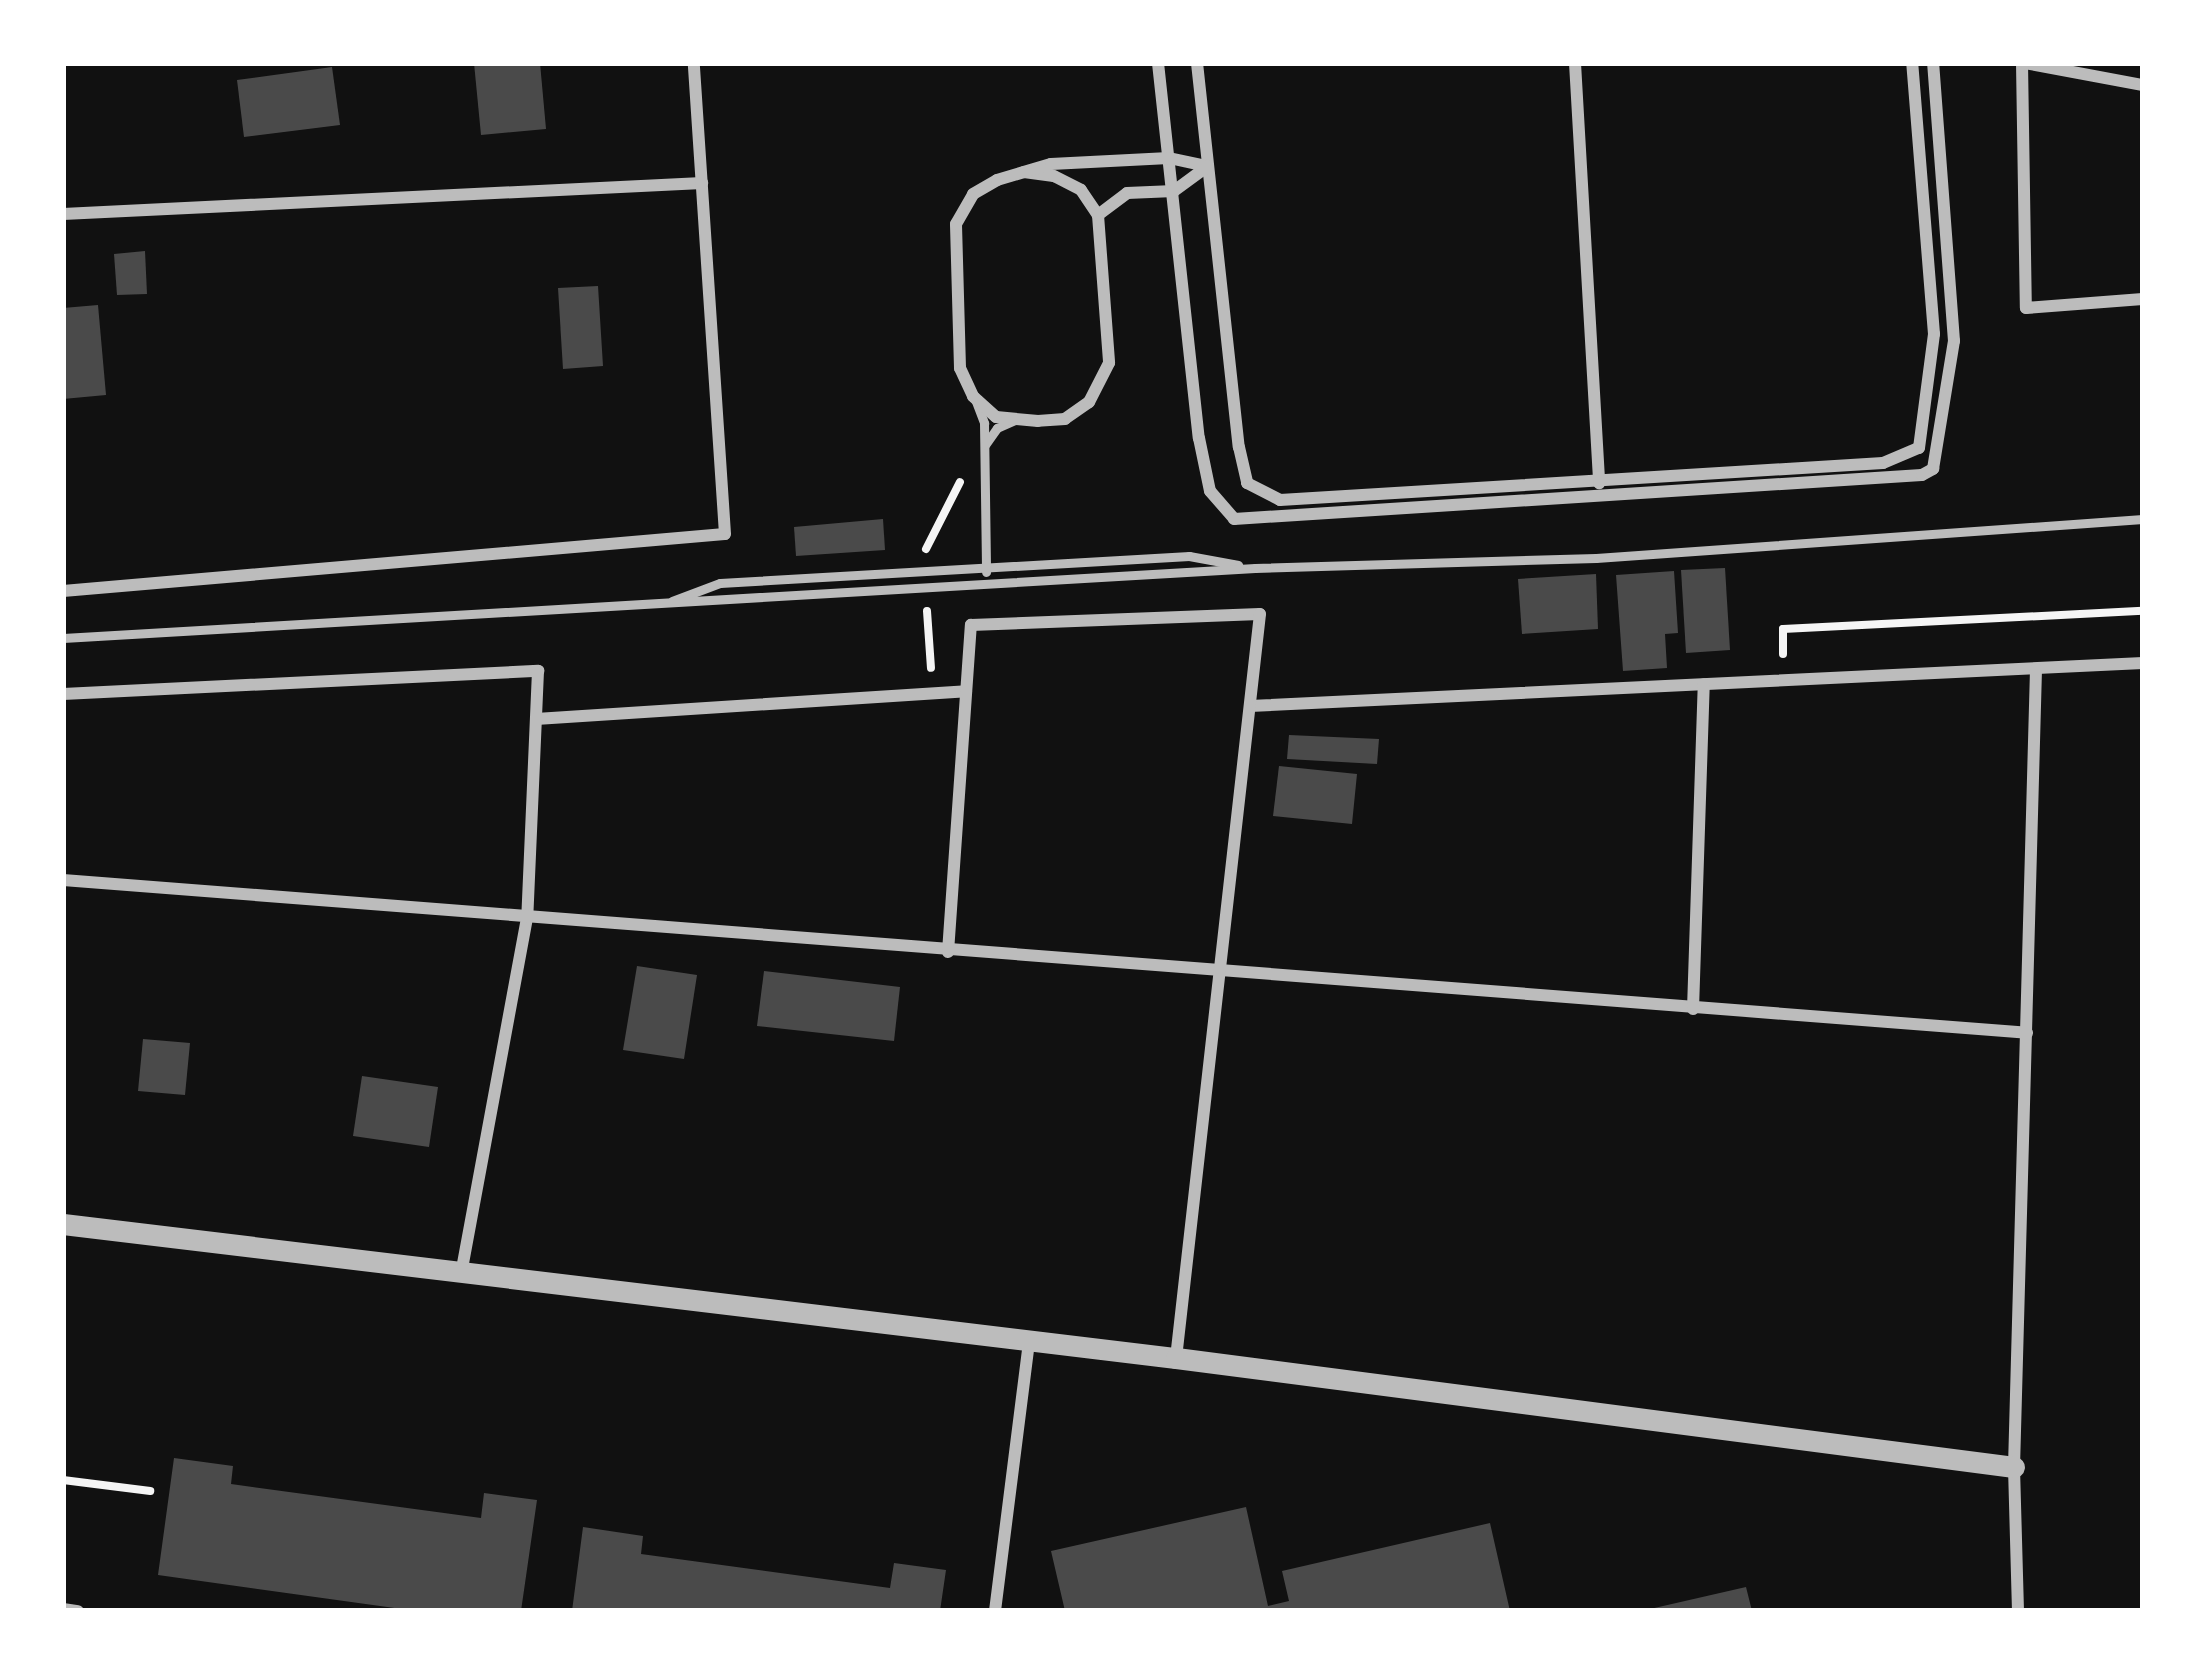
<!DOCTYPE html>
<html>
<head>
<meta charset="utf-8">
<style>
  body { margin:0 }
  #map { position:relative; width:2206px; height:1674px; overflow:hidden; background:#111; font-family:Raleway,sans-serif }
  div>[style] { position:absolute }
  .building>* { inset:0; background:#4a4a4a }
  .path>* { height:8px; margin:-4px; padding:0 4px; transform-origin:4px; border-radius:4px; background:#f5f5f5 }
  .service>* { height:9px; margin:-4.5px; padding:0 4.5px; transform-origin:4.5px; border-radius:4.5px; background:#bcbcbc }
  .minor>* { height:12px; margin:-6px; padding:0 6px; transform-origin:6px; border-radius:6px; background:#bcbcbc }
  .tertiary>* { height:21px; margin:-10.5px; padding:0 10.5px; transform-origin:10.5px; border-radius:10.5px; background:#bcbcbc }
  span { translate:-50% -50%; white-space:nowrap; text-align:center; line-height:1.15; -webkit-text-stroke:12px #fff; paint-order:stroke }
  .frame { position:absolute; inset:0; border:66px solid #fff; pointer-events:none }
</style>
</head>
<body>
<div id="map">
  <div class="building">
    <i style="clip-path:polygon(474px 63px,540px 63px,546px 129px,481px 135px)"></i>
    <i style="clip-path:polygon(332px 67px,340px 125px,244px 137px,237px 80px)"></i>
    <i style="clip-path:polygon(145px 251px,147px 294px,117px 295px,114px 254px)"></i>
    <i style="clip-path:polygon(598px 286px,603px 366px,563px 369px,558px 288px)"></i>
    <i style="clip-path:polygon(98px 305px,106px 395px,63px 399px,63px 308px)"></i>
    <i style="clip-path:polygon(883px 519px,885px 550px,796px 556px,794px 527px)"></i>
    <i style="clip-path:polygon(1725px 568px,1730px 650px,1686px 653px,1681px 570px)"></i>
    <i style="clip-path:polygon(1674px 571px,1678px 633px,1665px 634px,1667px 668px,1623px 671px,1616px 575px)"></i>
    <i style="clip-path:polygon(1596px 574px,1598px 629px,1522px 634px,1518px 579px)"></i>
    <i style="clip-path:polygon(1289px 735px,1379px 739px,1377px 764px,1287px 759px)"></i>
    <i style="clip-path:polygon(1279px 766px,1357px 774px,1352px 824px,1273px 816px)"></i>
    <i style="clip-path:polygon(637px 966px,697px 975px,684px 1059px,623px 1050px)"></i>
    <i style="clip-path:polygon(764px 971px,900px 987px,894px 1041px,757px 1026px)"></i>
    <i style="clip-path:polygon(143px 1039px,190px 1043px,185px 1095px,138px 1091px)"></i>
    <i style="clip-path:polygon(362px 1076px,438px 1087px,429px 1147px,353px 1136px)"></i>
    <i style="clip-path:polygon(174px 1458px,233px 1466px,231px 1484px,481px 1518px,484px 1493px,537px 1500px,521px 1611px,416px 1611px,158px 1575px)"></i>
    <i style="clip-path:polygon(1246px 1507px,1268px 1606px,1289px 1601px,1282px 1571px,1490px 1523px,1510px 1611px,1065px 1611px,1051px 1551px)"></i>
    <i style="clip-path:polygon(583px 1527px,643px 1536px,641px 1554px,890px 1588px,894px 1563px,946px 1570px,940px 1611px,572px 1611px)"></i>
    <i style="clip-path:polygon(1746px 1587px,1752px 1611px,1651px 1611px,1650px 1609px)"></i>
  </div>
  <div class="path">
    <i style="left:926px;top:549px;width:75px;rotate:-63.1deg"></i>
    <i style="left:927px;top:611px;width:57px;rotate:86deg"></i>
    <i style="left:1783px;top:654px;width:25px;rotate:-90deg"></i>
    <i style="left:1783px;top:629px;width:360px;rotate:-2.9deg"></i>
    <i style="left:63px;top:1480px;width:88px;rotate:7.2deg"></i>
  </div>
  <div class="service">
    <i style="left:975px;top:399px;width:26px;rotate:69deg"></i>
    <i style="left:984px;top:423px;width:149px;rotate:89.2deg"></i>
    <i style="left:985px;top:445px;width:21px;rotate:-55deg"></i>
    <i style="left:997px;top:428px;width:22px;rotate:-24deg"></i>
    <i style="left:672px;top:601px;width:51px;rotate:-20.6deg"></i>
    <i style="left:720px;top:583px;width:470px;rotate:-3.3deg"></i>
    <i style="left:1189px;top:556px;width:50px;rotate:10.4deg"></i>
    <i style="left:63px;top:638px;width:1194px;rotate:-3.36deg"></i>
    <i style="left:1255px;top:568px;width:341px;rotate:-1.7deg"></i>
    <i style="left:1596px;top:558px;width:548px;rotate:-4.08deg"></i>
  </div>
  <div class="minor">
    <i style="left:1158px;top:63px;width:377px;rotate:83.8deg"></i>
    <i style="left:1199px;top:438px;width:54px;rotate:78.3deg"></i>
    <i style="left:1210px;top:491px;width:37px;rotate:49deg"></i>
    <i style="left:1234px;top:519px;width:689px;rotate:-3.66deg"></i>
    <i style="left:1922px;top:475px;width:13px;rotate:-29deg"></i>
    <i style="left:1933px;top:469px;width:130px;rotate:-80.7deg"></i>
    <i style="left:1954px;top:341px;width:279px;rotate:-94.3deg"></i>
    <i style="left:1197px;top:63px;width:386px;rotate:83.8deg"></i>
    <i style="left:1239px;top:447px;width:37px;rotate:77deg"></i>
    <i style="left:1247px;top:483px;width:37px;rotate:27deg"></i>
    <i style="left:1280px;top:500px;width:604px;rotate:-3.51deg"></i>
    <i style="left:1883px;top:463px;width:39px;rotate:-23deg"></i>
    <i style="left:1919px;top:448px;width:115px;rotate:-82.5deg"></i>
    <i style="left:1934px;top:334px;width:272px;rotate:-94.6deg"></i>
    <i style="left:1575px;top:63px;width:421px;rotate:86.7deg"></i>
    <i style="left:2022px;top:63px;width:245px;rotate:89.1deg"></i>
    <i style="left:2026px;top:308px;width:117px;rotate:-4.4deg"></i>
    <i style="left:2025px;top:63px;width:120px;rotate:10.6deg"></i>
    <i style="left:1024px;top:172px;width:30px;rotate:8deg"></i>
    <i style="left:1054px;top:176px;width:30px;rotate:27deg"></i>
    <i style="left:1081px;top:190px;width:30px;rotate:56deg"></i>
    <i style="left:1098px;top:215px;width:148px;rotate:85.7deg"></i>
    <i style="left:1109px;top:363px;width:44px;rotate:117.1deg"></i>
    <i style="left:1089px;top:402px;width:29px;rotate:145deg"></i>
    <i style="left:1065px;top:419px;width:27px;rotate:176deg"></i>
    <i style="left:1038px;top:421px;width:42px;rotate:-174.6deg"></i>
    <i style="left:996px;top:417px;width:31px;rotate:-138deg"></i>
    <i style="left:973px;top:396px;width:31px;rotate:-115deg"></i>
    <i style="left:960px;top:368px;width:144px;rotate:-91.6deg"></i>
    <i style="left:956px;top:224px;width:34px;rotate:-60deg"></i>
    <i style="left:973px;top:194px;width:28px;rotate:-30deg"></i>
    <i style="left:997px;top:180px;width:56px;rotate:-16.5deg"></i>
    <i style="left:1051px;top:164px;width:118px;rotate:-2.9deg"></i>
    <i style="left:1169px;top:158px;width:40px;rotate:12deg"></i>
    <i style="left:63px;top:214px;width:640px;rotate:-2.78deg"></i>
    <i style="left:1098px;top:215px;width:36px;rotate:-37deg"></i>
    <i style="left:1127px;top:193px;width:47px;rotate:-2.4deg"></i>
    <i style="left:1174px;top:191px;width:42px;rotate:-36.3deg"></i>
    <i style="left:63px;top:591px;width:664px;rotate:-4.92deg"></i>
    <i style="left:725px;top:534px;width:472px;rotate:-93.8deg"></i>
    <i style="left:63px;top:694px;width:476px;rotate:-2.8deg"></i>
    <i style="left:538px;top:671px;width:247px;rotate:92.5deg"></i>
    <i style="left:527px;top:918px;width:358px;rotate:100.5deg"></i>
    <i style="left:1250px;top:706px;width:894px;rotate:-2.76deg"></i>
    <i style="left:536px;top:719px;width:431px;rotate:-3.7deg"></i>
    <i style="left:63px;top:880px;width:1970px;rotate:4.45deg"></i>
    <i style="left:948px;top:952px;width:328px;rotate:-86deg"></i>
    <i style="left:971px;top:625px;width:289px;rotate:-2.2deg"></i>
    <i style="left:1260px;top:614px;width:749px;rotate:96.44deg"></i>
    <i style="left:1693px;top:1009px;width:325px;rotate:-88.1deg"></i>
    <i style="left:63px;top:1609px;width:15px;rotate:8deg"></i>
    <i style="left:995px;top:1611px;width:270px;rotate:-82.8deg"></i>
    <i style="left:2018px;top:1611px;width:144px;rotate:-91.6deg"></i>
    <i style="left:2014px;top:1467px;width:798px;rotate:-88.42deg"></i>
  </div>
  <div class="tertiary">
    <i style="left:63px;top:1224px;width:1121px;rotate:6.87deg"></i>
    <i style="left:1176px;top:1358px;width:845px;rotate:7.41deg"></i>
  </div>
  <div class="frame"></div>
</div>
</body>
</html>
